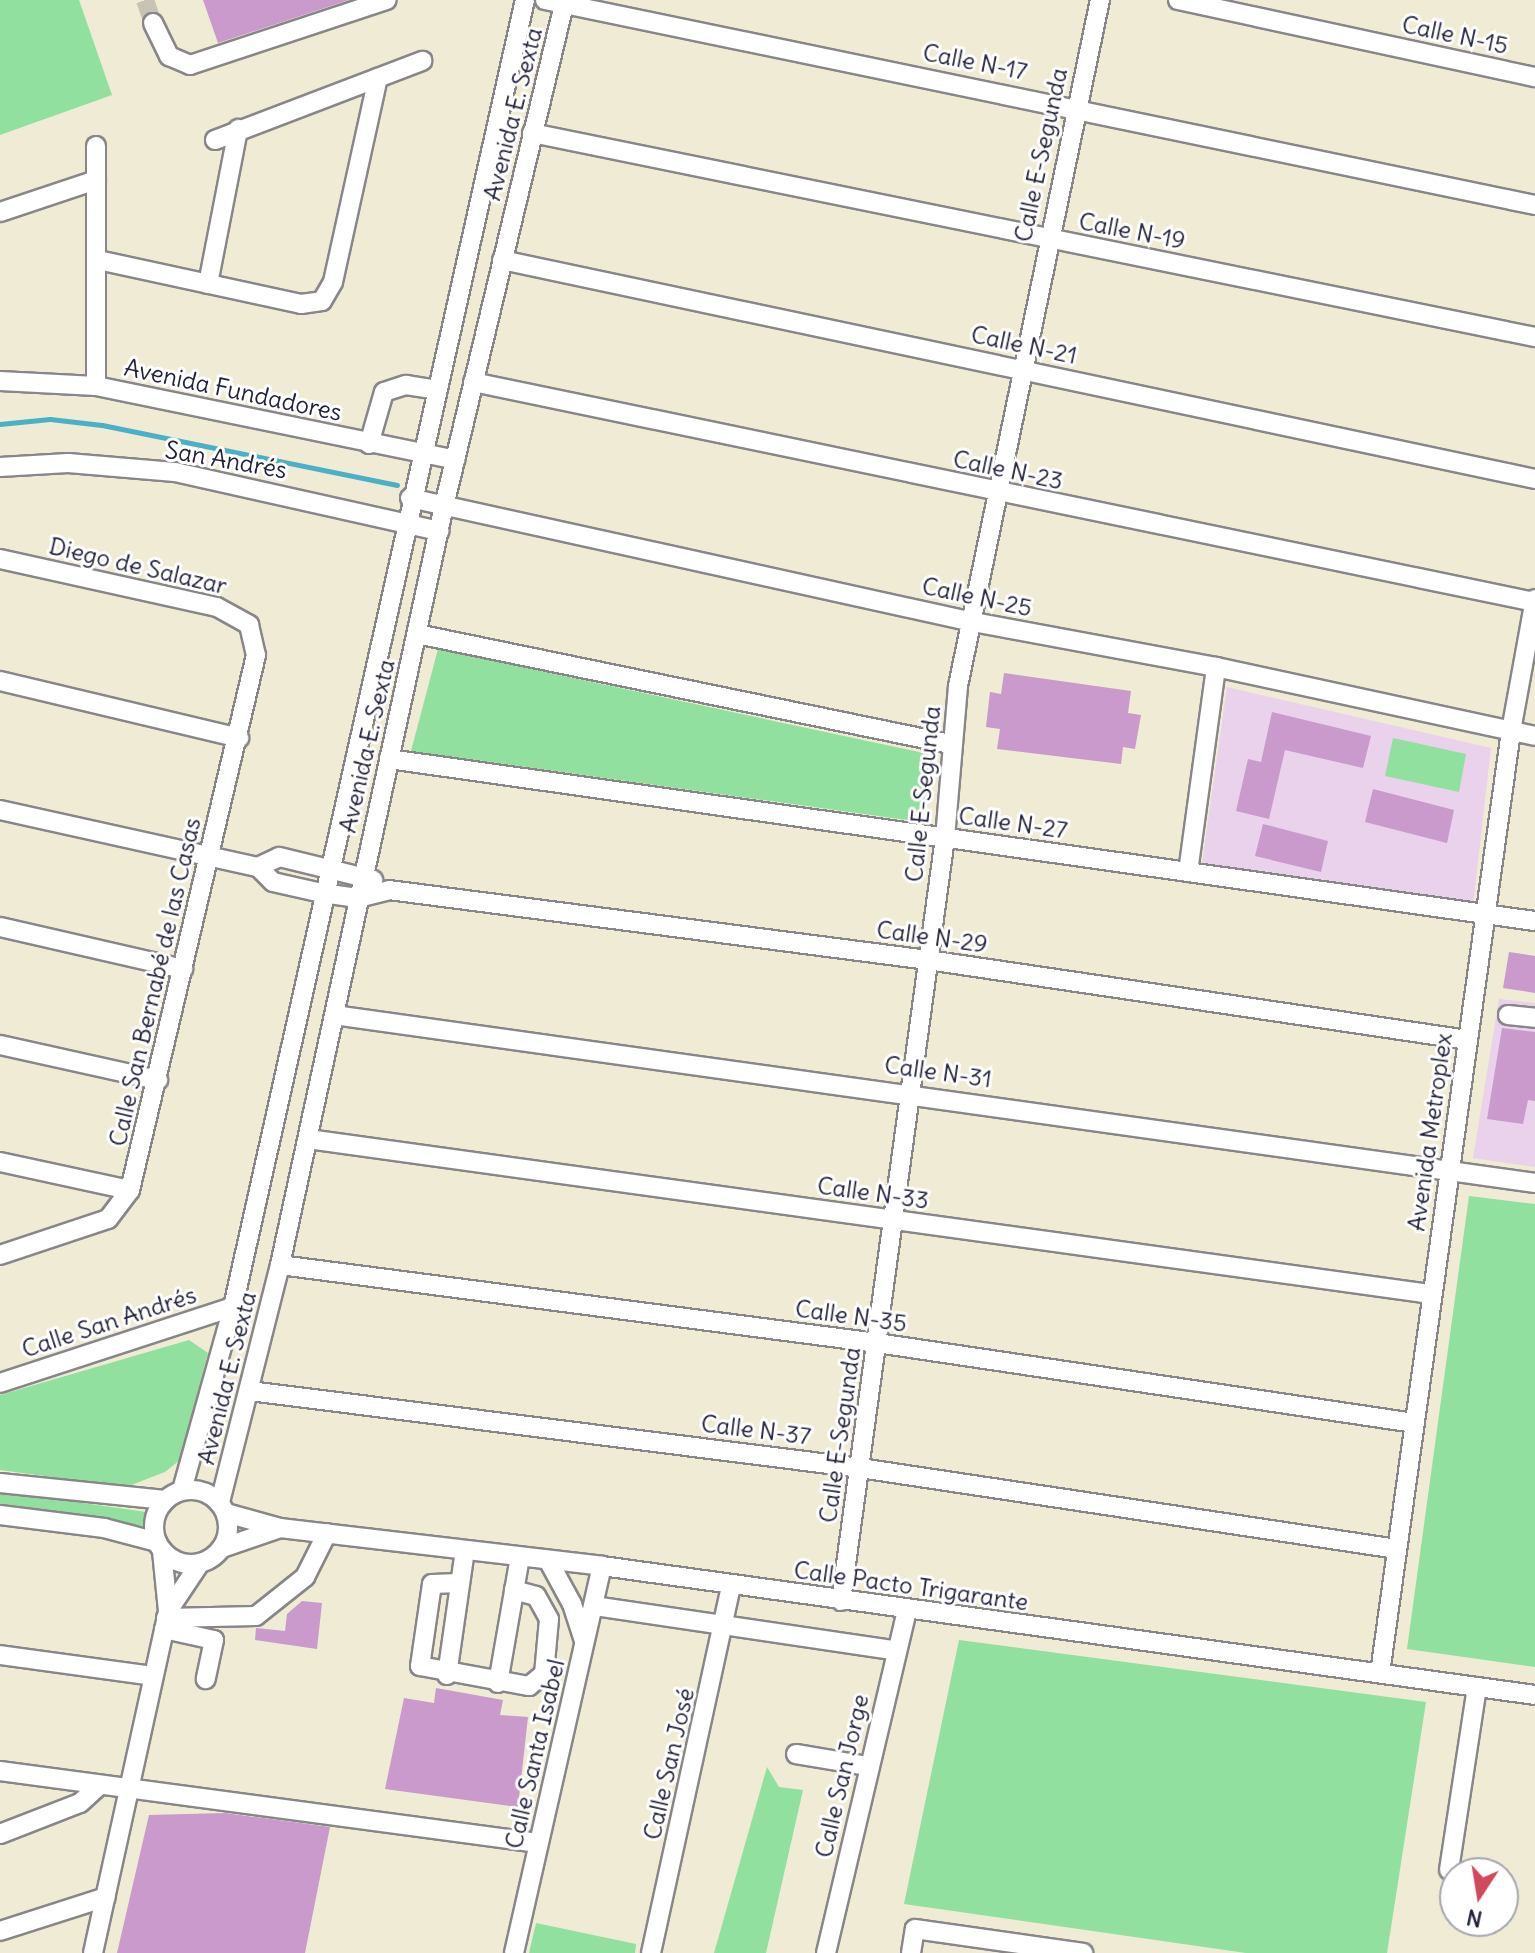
<!DOCTYPE html>
<html>
<head>
<meta charset="utf-8">
<style>
  body { margin:0 }
  #map { position:relative; width:1535px; height:1953px; overflow:hidden; background:#efebd4; font-family:Delius,sans-serif }
  div>[style] { position:absolute }
  .built>* { inset:0; background:#ead1ec }
  .green>* { inset:0; background:#91e09f }
  .stream>* { height:5px; margin:-2.5px; padding:0 2.5px; transform-origin:2.5px; border-radius:2.5px; background:#49b0c8 }
  .building>* { inset:0; background:#c99acb }
  .minor-tunnel>* { height:18px; margin-top:-9px; transform-origin:0; background:repeating-linear-gradient(90deg,#c6c3b5 0 18px,transparent 0 27px) }
  .roads { filter:drop-shadow(2px 0 #888688) drop-shadow(-2px 0 #888688) drop-shadow(0 2px #888688) drop-shadow(0 -2px #888688) }
  .minor>* { height:18px; margin:-9px; padding:0 9px; transform-origin:9px; border-radius:9px; background:#fff }
  .minor>.ring { margin:-9px; padding:0; box-sizing:content-box; background:none; border:18px solid #fff; border-radius:50% }
  span { translate:-50% -50%; white-space:nowrap; text-align:center; line-height:1.15; -webkit-text-stroke:6px #fff; paint-order:stroke }
  .street-label { font-size:24px; color:#22223b }
  .north { position:absolute; left:1439px; top:1857px; width:80px; height:80px; box-sizing:border-box; background:#fff; border:2px solid #a7a7b1; border-radius:50%; rotate:192deg; font-size:22px; font-weight:700; line-height:32px; text-align:center; color:#22223b }
  .north::after { content:''; display:block; margin:auto; width:28px; height:36px; background:#d1495b; clip-path:polygon(50% 0,100% 100%,50% 72%,0 100%) }
</style>
</head>
<body>
<div id="map">
  <div class="built">
    <i style="clip-path:polygon(1227px 687px,1491px 748px,1473px 905px,1202px 863px)"></i>
    <i style="clip-path:polygon(1499px 999px,1535px 1003px,1535px 1167px,1473px 1158px)"></i>
  </div>
  <div class="green">
    <i style="clip-path:polygon(0 0,79px 0,112px 95px,0 135px)"></i>
    <i style="clip-path:polygon(438px 649px,933px 755px,921px 822px,411px 751px)"></i>
    <i style="clip-path:polygon(1393px 738px,1466px 754px,1459px 792px,1385px 776px)"></i>
    <i style="clip-path:polygon(1469px 1196px,1535px 1204px,1535px 1667px,1407px 1649px)"></i>
    <i style="clip-path:polygon(189px 1340px,208px 1353px,180px 1460px,165px 1472px,126px 1487px,0 1470px,0 1395px)"></i>
    <i style="clip-path:polygon(0 1491px,146px 1512px,143px 1526px,0 1507px)"></i>
    <i style="clip-path:polygon(959px 1640px,1426px 1702px,1387px 1953px,1246px 1953px,904px 1904px)"></i>
    <i style="clip-path:polygon(767px 1767px,779px 1787px,803px 1790px,766px 1953px,714px 1953px)"></i>
    <i style="clip-path:polygon(536px 1923px,636px 1944px,635px 1953px,529px 1953px)"></i>
  </div>
  <div class="stream">
    <i style="left:0;top:424px;width:50px;rotate:-5.7deg"></i>
    <i style="left:50px;top:419px;width:52px;rotate:6.6deg"></i>
    <i style="left:102px;top:425px;width:301px;rotate:11.5deg"></i>
  </div>
  <div class="building">
    <i style="clip-path:polygon(203px 0,349px 0,218px 43px)"></i>
    <i style="clip-path:polygon(1004px 673px,1131px 691px,1128px 713px,1141px 715px,1135px 749px,1123px 747px,1121px 764px,997px 749px,1000px 729px,986px 727px,990px 692px,1001px 694px)"></i>
    <i style="clip-path:polygon(1272px 712px,1371px 736px,1363px 768px,1285px 750px,1269px 819px,1236px 811px,1248px 759px,1261px 762px)"></i>
    <i style="clip-path:polygon(1373px 789px,1454px 810px,1447px 843px,1365px 822px)"></i>
    <i style="clip-path:polygon(1263px 824px,1328px 841px,1321px 872px,1255px 856px)"></i>
    <i style="clip-path:polygon(1509px 952px,1535px 956px,1535px 993px,1503px 988px)"></i>
    <i style="clip-path:polygon(1502px 1028px,1535px 1032px,1535px 1101px,1528px 1100px,1523px 1124px,1487px 1119px)"></i>
    <i style="clip-path:polygon(302px 1601px,322px 1603px,317px 1649px,255px 1640px,256px 1628px,285px 1631px,287px 1614px)"></i>
    <i style="clip-path:polygon(436px 1688px,503px 1700px,500px 1715px,528px 1717px,518px 1807px,385px 1789px,404px 1698px,434px 1703px)"></i>
    <i style="clip-path:polygon(225px 1813px,330px 1827px,305px 1953px,117px 1953px,149px 1815px)"></i>
  </div>
  <div class="minor-tunnel">
    <i style="left:145px;top:0;width:24px;rotate:71deg"></i>
  </div>
  <div class="roads">
    <div class="minor">
      <i style="left:545px;top:0;width:1011px;rotate:11.7deg"></i>
      <i style="left:1178px;top:0;width:365px;rotate:12.2deg"></i>
      <i style="left:153px;top:23px;width:37px;rotate:64deg"></i>
      <i style="left:169px;top:56px;width:23px;rotate:23deg"></i>
      <i style="left:190px;top:65px;width:207px;rotate:-18.3deg"></i>
      <i style="left:532px;top:133px;width:1024px;rotate:11.5deg"></i>
      <i style="left:215px;top:140px;width:222px;rotate:-20.9deg"></i>
      <i style="left:96px;top:146px;width:240px;rotate:90deg"></i>
      <i style="left:0;top:212px;width:101px;rotate:-18.4deg"></i>
      <i style="left:98px;top:260px;width:208px;rotate:12.2deg"></i>
      <i style="left:301px;top:304px;width:21px;rotate:-8deg"></i>
      <i style="left:322px;top:301px;width:22px;rotate:-60deg"></i>
      <i style="left:333px;top:282px;width:209px;rotate:-77.6deg"></i>
      <i style="left:502px;top:260px;width:1056px;rotate:11.97deg"></i>
      <i style="left:208px;top:284px;width:158px;rotate:-79deg"></i>
      <i style="left:0;top:381px;width:96px;rotate:3deg"></i>
      <i style="left:96px;top:386px;width:367px;rotate:11.6deg"></i>
      <i style="left:473px;top:382px;width:1084px;rotate:11.71deg"></i>
      <i style="left:369px;top:444px;width:54px;rotate:-73.9deg"></i>
      <i style="left:384px;top:392px;width:23px;rotate:-18deg"></i>
      <i style="left:406px;top:385px;width:30px;rotate:9deg"></i>
      <i style="left:0;top:467px;width:68px;rotate:-3.4deg"></i>
      <i style="left:68px;top:463px;width:107px;rotate:4.8deg"></i>
      <i style="left:175px;top:472px;width:271px;rotate:12.6deg"></i>
      <i style="left:410px;top:498px;width:571px;rotate:12.43deg"></i>
      <i style="left:968px;top:621px;width:252px;rotate:10.5deg"></i>
      <i style="left:1216px;top:667px;width:326px;rotate:12.2deg"></i>
      <i style="left:0;top:559px;width:222px;rotate:12.5deg"></i>
      <i style="left:217px;top:607px;width:37px;rotate:29deg"></i>
      <i style="left:249px;top:625px;width:31px;rotate:77deg"></i>
      <i style="left:256px;top:655px;width:550px;rotate:103.25deg"></i>
      <i style="left:130px;top:1190px;width:36px;rotate:127deg"></i>
      <i style="left:108px;top:1219px;width:114px;rotate:161.6deg"></i>
      <i style="left:417px;top:634px;width:544px;rotate:11.66deg"></i>
      <i style="left:0;top:681px;width:246px;rotate:13.4deg"></i>
      <i style="left:389px;top:759px;width:1157px;rotate:8.05deg"></i>
      <i style="left:0;top:810px;width:264px;rotate:12.5deg"></i>
      <i style="left:258px;top:867px;width:21px;rotate:45deg"></i>
      <i style="left:273px;top:882px;width:50px;rotate:12.7deg"></i>
      <i style="left:322px;top:893px;width:36px;rotate:8deg"></i>
      <i style="left:358px;top:898px;width:32px;rotate:-14deg"></i>
      <i style="left:389px;top:890px;width:544px;rotate:7.4deg"></i>
      <i style="left:928px;top:960px;width:546px;rotate:8.43deg"></i>
      <i style="left:258px;top:867px;width:23px;rotate:-25deg"></i>
      <i style="left:279px;top:857px;width:97px;rotate:13.7deg"></i>
      <i style="left:1188px;top:872px;width:207px;rotate:-82.2deg"></i>
      <i style="left:0;top:927px;width:188px;rotate:12.9deg"></i>
      <i style="left:334px;top:1015px;width:1213px;rotate:7.96deg"></i>
      <i style="left:1508px;top:1015px;width:27px;rotate:6deg"></i>
      <i style="left:0;top:1045px;width:162px;rotate:12.5deg"></i>
      <i style="left:308px;top:1139px;width:1134px;rotate:7.86deg"></i>
      <i style="left:0;top:1162px;width:133px;rotate:12.2deg"></i>
      <i style="left:280px;top:1265px;width:602px;rotate:7.44deg"></i>
      <i style="left:877px;top:1343px;width:543px;rotate:8.47deg"></i>
      <i style="left:0;top:1383px;width:245px;rotate:-18.1deg"></i>
      <i style="left:250px;top:1391px;width:615px;rotate:7.19deg"></i>
      <i style="left:860px;top:1468px;width:543px;rotate:8.58deg"></i>
      <i style="left:0;top:1483px;width:166px;rotate:5.9deg"></i>
      <i class="ring" style="left:154px;top:1490px;width:56px;height:56px"></i>
      <i style="left:182px;top:1490px;width:190px;rotate:-74.4deg"></i>
      <i style="left:233px;top:1307px;width:1339px;rotate:-77.41deg"></i>
      <i style="left:220px;top:1502px;width:244px;rotate:-75.8deg"></i>
      <i style="left:280px;top:1265px;width:777px;rotate:-77.81deg"></i>
      <i style="left:444px;top:506px;width:520px;rotate:-76.55deg"></i>
      <i style="left:226px;top:1513px;width:56px;rotate:15.5deg"></i>
      <i style="left:280px;top:1528px;width:324px;rotate:6.7deg"></i>
      <i style="left:602px;top:1566px;width:942px;rotate:7.87deg"></i>
      <i style="left:0;top:1515px;width:105px;rotate:7.1deg"></i>
      <i style="left:104px;top:1528px;width:55px;rotate:14.8deg"></i>
      <i style="left:222px;top:1548px;width:61px;rotate:-19deg"></i>
      <i style="left:548px;top:1560px;width:50px;rotate:61.4deg"></i>
      <i style="left:572px;top:1604px;width:39px;rotate:72deg"></i>
      <i style="left:460px;top:1583px;width:28px;rotate:178deg"></i>
      <i style="left:432px;top:1584px;width:83px;rotate:98.3deg"></i>
      <i style="left:420px;top:1666px;width:111px;rotate:10.4deg"></i>
      <i style="left:529px;top:1686px;width:19px;rotate:-39deg"></i>
      <i style="left:544px;top:1674px;width:55px;rotate:-84.8deg"></i>
      <i style="left:549px;top:1619px;width:26px;rotate:-119deg"></i>
      <i style="left:536px;top:1596px;width:23px;rotate:-165deg"></i>
      <i style="left:841px;top:1601px;width:770px;rotate:-82.24deg"></i>
      <i style="left:945px;top:838px;width:153px;rotate:-85.1deg"></i>
      <i style="left:958px;top:686px;width:701px;rotate:-78.31deg"></i>
      <i style="left:594px;top:1606px;width:306px;rotate:8.4deg"></i>
      <i style="left:168px;top:1611px;width:58px;rotate:-56.3deg"></i>
      <i style="left:166px;top:1618px;width:90px;rotate:-1.3deg"></i>
      <i style="left:256px;top:1616px;width:63px;rotate:-38.5deg"></i>
      <i style="left:305px;top:1577px;width:49px;rotate:-63.4deg"></i>
      <i style="left:164px;top:1629px;width:51px;rotate:12.4deg"></i>
      <i style="left:214px;top:1640px;width:40px;rotate:102deg"></i>
      <i style="left:0;top:1655px;width:154px;rotate:7.8deg"></i>
      <i style="left:1380px;top:1673px;width:951px;rotate:-82.08deg"></i>
      <i style="left:1511px;top:731px;width:134px;rotate:-79.7deg"></i>
      <i style="left:447px;top:1675px;width:126px;rotate:-81.8deg"></i>
      <i style="left:498px;top:1683px;width:128px;rotate:-80.1deg"></i>
      <i style="left:796px;top:1754px;width:73px;rotate:9.5deg"></i>
      <i style="left:0;top:1771px;width:543px;rotate:7.62deg"></i>
      <i style="left:0;top:1834px;width:86px;rotate:-21.2deg"></i>
      <i style="left:80px;top:1803px;width:27px;rotate:-42deg"></i>
      <i style="left:1449px;top:1870px;width:185px;rotate:-81.3deg"></i>
      <i style="left:0;top:1931px;width:111px;rotate:-17.8deg"></i>
      <i style="left:93px;top:1953px;width:350px;rotate:-77.6deg"></i>
      <i style="left:168px;top:1611px;width:60px;rotate:-95.7deg"></i>
      <i style="left:514px;top:1953px;width:397px;rotate:-77.2deg"></i>
      <i style="left:651px;top:1953px;width:377px;rotate:-77.7deg"></i>
      <i style="left:826px;top:1953px;width:352px;rotate:-76.7deg"></i>
      <i style="left:911px;top:1953px;width:24px;rotate:-81deg"></i>
      <i style="left:915px;top:1929px;width:170px;rotate:8.1deg"></i>
    </div>
  </div>
  <div class="street-label">
    <span style="left:1455px;top:35px;rotate:12deg">Calle N-15</span>
    <span style="left:975px;top:62px;rotate:11deg">Calle N-17</span>
    <span style="left:513px;top:114px;rotate:-76deg">Avenida E. Sexta</span>
    <span style="left:1041px;top:155px;rotate:-78deg">Calle E-Segunda</span>
    <span style="left:1132px;top:231px;rotate:11deg">Calle N-19</span>
    <span style="left:1024px;top:345px;rotate:12deg">Calle N-21</span>
    <span style="left:233px;top:390px;rotate:12deg">Avenida Fundadores</span>
    <span style="left:226px;top:460px;rotate:10deg">San Andrés</span>
    <span style="left:1008px;top:470px;rotate:12deg">Calle N-23</span>
    <span style="left:138px;top:566px;rotate:13deg">Diego de Salazar</span>
    <span style="left:977px;top:597px;rotate:12deg">Calle N-25</span>
    <span style="left:367px;top:746px;rotate:-77deg">Avenida E. Sexta</span>
    <span style="left:923px;top:794px;rotate:-84deg">Calle E-Segunda</span>
    <span style="left:1013px;top:823px;rotate:8deg">Calle N-27</span>
    <span style="left:932px;top:937px;rotate:8deg">Calle N-29</span>
    <span style="left:155px;top:982px;rotate:-77deg">Calle San Bernabé de las Casas</span>
    <span style="left:938px;top:1072px;rotate:8deg">Calle N-31</span>
    <span style="left:1430px;top:1132px;rotate:-82deg">Avenida Metroplex</span>
    <span style="left:873px;top:1193px;rotate:8deg">Calle N-33</span>
    <span style="left:851px;top:1316px;rotate:8deg">Calle N-35</span>
    <span style="left:109px;top:1322px;rotate:-18deg">Calle San Andrés</span>
    <span style="left:227px;top:1378px;rotate:-76deg">Avenida E. Sexta</span>
    <span style="left:756px;top:1430px;rotate:7deg">Calle N-37</span>
    <span style="left:840px;top:1435px;rotate:-82deg">Calle E-Segunda</span>
    <span style="left:911px;top:1586px;rotate:8deg">Calle Pacto Trigarante</span>
    <span style="left:535px;top:1754px;rotate:-77deg">Calle Santa Isabel</span>
    <span style="left:669px;top:1764px;rotate:-77deg">Calle San José</span>
    <span style="left:842px;top:1776px;rotate:-77deg">Calle San Jorge</span>
  </div>
  <div class="north">N</div>
</div>
</body>
</html>
